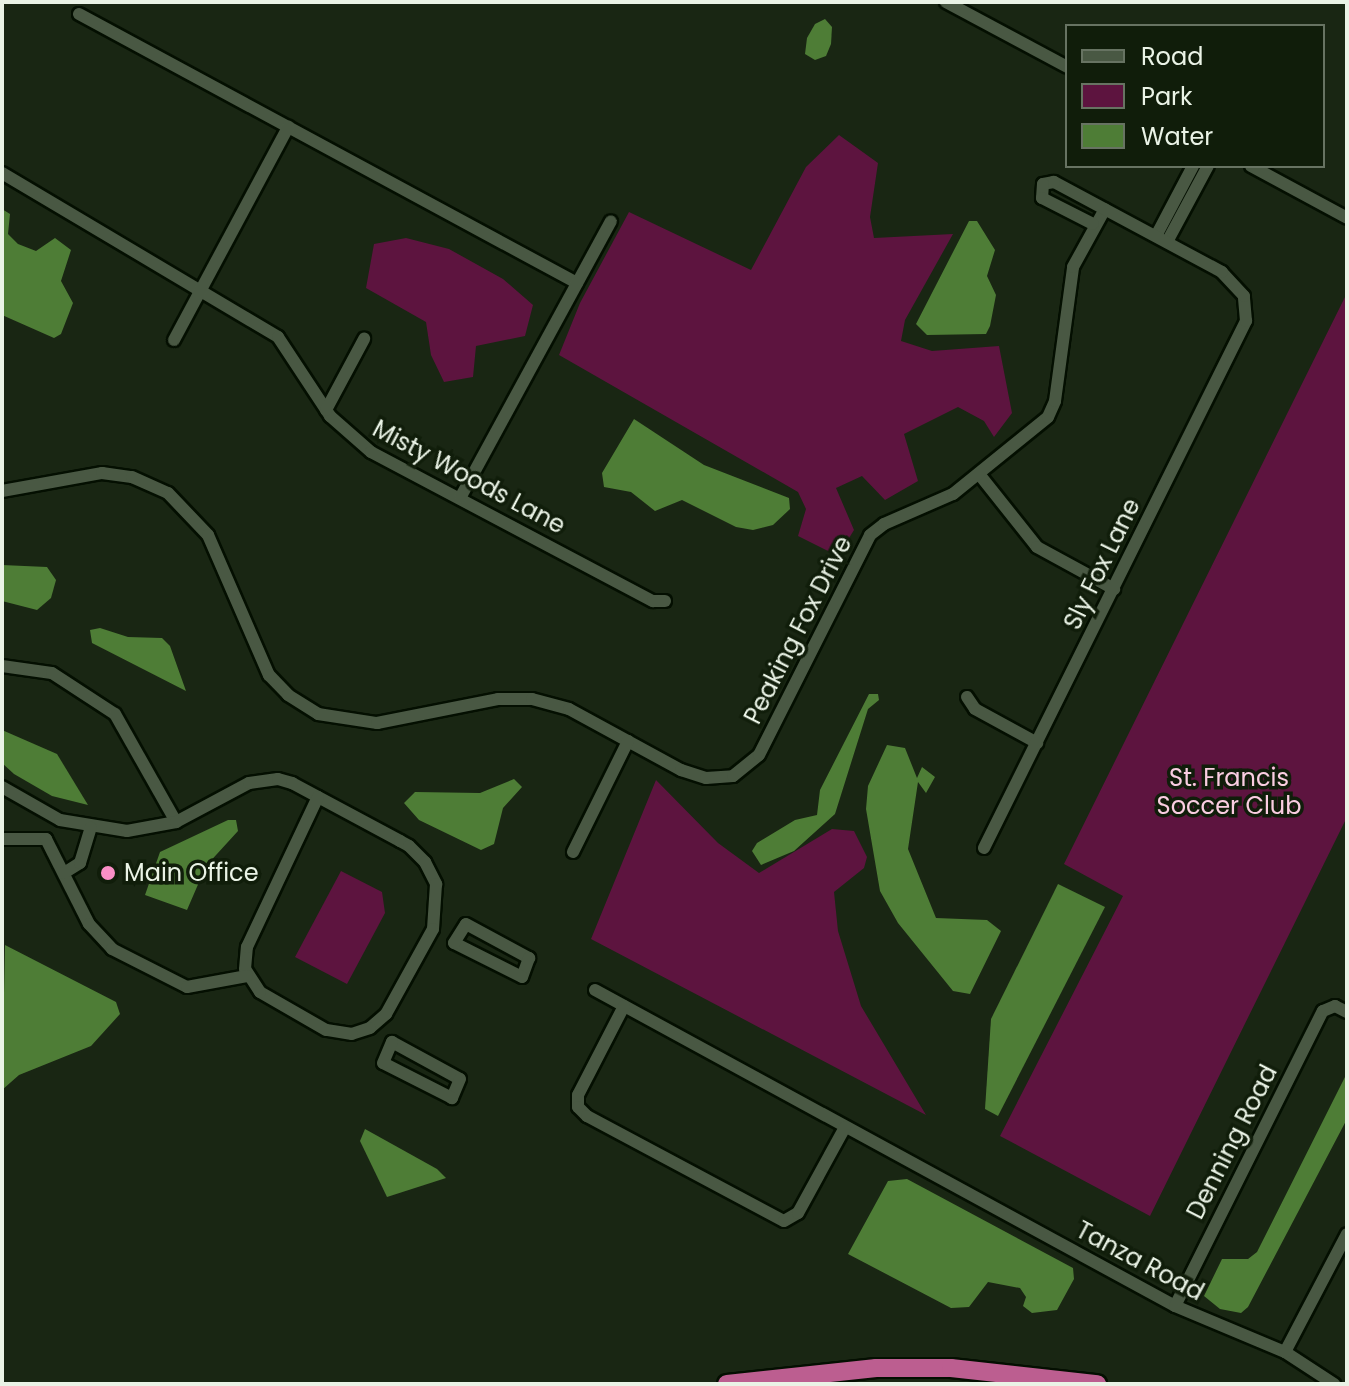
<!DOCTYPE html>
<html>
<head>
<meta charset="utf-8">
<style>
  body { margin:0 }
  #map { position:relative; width:1349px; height:1386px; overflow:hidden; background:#192613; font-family:Poppins,sans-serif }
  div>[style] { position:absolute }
  .green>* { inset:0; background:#5d143f }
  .water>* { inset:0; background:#4e7d36 }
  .roads { filter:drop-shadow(2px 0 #040f01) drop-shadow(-2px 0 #040f01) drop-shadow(0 2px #040f01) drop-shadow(0 -2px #040f01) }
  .minor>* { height:12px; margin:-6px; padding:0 6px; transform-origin:6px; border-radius:6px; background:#495843 }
  .highway>* { height:18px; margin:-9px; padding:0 9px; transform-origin:9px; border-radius:9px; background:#bc5e90 }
  .dots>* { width:22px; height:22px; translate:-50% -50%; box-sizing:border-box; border:4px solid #101d0a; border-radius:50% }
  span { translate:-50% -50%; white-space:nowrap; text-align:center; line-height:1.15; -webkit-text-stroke:7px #101d0a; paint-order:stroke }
  .street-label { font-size:24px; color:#eaf3e6 }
  .park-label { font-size:24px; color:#facde1 }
  .poi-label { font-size:24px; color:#eaf3e6 }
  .left { translate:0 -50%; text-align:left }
  .frame { position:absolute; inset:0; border:4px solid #eaf3e6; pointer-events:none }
  .legend { position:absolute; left:1065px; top:24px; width:260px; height:144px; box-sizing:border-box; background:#101d0a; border:2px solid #677362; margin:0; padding:10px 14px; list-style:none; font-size:24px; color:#eaf3e6 }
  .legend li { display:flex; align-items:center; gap:16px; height:40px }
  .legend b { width:40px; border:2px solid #677362 }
</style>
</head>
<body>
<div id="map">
  <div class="green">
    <i style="clip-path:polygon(839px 135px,878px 163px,870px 217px,874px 238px,953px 234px,905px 320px,901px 341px,932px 351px,999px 346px,1012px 413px,994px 437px,984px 421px,958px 407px,904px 434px,918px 481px,885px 500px,862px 476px,836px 488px,854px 530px,838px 556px,798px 536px,806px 509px,798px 492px,559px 355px,580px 303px,629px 212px,751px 270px,806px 167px)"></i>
    <i style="clip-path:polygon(406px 238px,449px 249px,503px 279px,533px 305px,525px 336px,476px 346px,473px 377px,444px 382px,431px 355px,426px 322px,366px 288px,374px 244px)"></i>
    <i style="clip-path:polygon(1347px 293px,1347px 817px,1150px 1216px,1000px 1136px,1123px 896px,1064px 864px)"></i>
    <i style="clip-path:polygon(656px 780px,718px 843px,759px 873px,832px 829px,854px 831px,867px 857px,864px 868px,834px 892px,838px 931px,861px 1006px,926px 1115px,591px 939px)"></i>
    <i style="clip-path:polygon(341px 871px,382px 892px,385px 913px,347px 984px,295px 957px)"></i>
  </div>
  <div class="water">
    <i style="clip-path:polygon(825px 19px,832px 27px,831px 44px,826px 56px,815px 60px,805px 54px,807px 38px,815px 24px)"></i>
    <i style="clip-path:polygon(2px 209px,10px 214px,8px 234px,18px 244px,36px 251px,55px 238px,71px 250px,61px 281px,73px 303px,61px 334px,54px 338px,2px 315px)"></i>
    <i style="clip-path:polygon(969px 221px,977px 221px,995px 250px,987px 276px,996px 295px,990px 326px,986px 334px,927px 335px,916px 324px)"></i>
    <i style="clip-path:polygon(634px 419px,704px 465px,789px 498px,790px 509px,773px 525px,753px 530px,736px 527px,682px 500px,655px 511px,631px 492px,604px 487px,602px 473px)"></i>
    <i style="clip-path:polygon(2px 565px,47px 567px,56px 580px,51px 598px,37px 610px,2px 601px)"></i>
    <i style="clip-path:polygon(100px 628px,128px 637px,162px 638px,170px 646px,186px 691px,92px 643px,90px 630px)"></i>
    <i style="clip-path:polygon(869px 694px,878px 694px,879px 700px,868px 709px,835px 814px,794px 851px,761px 865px,752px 851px,757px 843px,795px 820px,817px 815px,820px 790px)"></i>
    <i style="clip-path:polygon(2px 730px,57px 754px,88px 805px,52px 796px,14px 774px,2px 763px)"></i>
    <i style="clip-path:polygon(887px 745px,905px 748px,917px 778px,922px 767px,935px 777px,926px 793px,918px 782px,908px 849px,936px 918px,987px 920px,1001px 931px,970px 994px,953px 991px,898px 923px,880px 891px,866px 809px,868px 786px)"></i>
    <i style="clip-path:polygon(514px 779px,522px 787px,503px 808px,494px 844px,481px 850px,419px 820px,404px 803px,415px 792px,480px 793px)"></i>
    <i style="clip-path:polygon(228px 820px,236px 820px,238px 831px,206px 866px,187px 910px,145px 895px,160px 852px)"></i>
    <i style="clip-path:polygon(1058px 884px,1105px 907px,998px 1116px,985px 1109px,991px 1019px)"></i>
    <i style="clip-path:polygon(5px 945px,116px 1002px,120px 1014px,91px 1046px,19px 1075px,2px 1090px)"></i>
    <i style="clip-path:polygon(1347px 1073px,1347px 1119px,1248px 1307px,1241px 1313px,1220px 1309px,1204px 1296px,1222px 1259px,1248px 1259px,1257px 1252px)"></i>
    <i style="clip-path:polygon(365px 1129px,437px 1169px,446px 1178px,387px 1197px,360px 1141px)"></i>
    <i style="clip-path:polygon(907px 1179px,1073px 1268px,1074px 1279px,1057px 1310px,1032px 1313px,1023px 1306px,1026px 1297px,1020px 1288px,988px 1282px,969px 1307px,951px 1308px,848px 1254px,888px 1181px)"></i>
  </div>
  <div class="roads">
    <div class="minor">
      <i style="left:946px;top:2px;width:137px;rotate:28.2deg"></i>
      <i style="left:79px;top:14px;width:566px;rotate:28.38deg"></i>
      <i style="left:1251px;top:166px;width:109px;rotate:28.4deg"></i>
      <i style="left:2px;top:173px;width:321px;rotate:30.7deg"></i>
      <i style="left:278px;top:337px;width:95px;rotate:56.6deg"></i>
      <i style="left:330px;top:416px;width:55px;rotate:41.3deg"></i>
      <i style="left:371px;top:452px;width:319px;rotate:27.9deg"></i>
      <i style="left:653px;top:601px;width:12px"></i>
      <i style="left:1156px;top:236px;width:79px;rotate:-62.1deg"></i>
      <i style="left:1167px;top:242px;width:86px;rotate:-61.7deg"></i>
      <i style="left:174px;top:340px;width:242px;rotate:-61.8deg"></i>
      <i style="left:326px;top:410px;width:81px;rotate:-61.8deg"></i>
      <i style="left:979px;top:474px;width:93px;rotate:51.5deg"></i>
      <i style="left:1037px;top:547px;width:88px;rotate:28.6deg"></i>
      <i style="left:2px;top:491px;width:102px;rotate:-10.2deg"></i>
      <i style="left:102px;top:473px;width:30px;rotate:8deg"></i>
      <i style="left:132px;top:477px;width:39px;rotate:24deg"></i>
      <i style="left:168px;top:493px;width:58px;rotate:46.4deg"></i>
      <i style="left:208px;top:535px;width:153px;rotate:66.5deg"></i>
      <i style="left:269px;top:675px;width:28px;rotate:46deg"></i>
      <i style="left:288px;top:695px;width:36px;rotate:32deg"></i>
      <i style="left:318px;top:714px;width:60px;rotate:8.7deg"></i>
      <i style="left:377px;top:723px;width:123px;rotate:-11.2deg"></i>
      <i style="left:498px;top:699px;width:34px"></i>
      <i style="left:532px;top:699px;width:38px;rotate:15deg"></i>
      <i style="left:569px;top:709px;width:128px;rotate:28.6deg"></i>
      <i style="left:681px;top:770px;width:26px;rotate:18deg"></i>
      <i style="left:706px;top:778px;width:27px;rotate:-4deg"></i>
      <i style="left:733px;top:776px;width:33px;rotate:-39deg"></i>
      <i style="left:759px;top:755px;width:246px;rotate:-63.2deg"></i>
      <i style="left:870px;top:535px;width:18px;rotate:-38deg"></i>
      <i style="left:884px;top:524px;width:75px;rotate:-23.5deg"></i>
      <i style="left:953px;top:494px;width:122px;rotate:-39deg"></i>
      <i style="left:1048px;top:417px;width:17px;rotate:-66deg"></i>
      <i style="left:1055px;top:401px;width:135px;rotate:-82.3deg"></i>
      <i style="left:1073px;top:267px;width:66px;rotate:-61.1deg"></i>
      <i style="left:460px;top:498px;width:315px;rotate:-61.4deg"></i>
      <i style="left:2px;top:666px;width:50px;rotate:8deg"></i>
      <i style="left:52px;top:673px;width:75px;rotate:33.1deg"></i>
      <i style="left:115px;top:714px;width:124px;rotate:60.5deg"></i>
      <i style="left:967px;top:697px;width:14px;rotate:56deg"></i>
      <i style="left:975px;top:709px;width:71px;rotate:28.7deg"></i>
      <i style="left:2px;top:787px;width:67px;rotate:29.6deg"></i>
      <i style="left:60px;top:820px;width:68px;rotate:9.3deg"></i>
      <i style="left:127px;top:831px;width:50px;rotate:-10.4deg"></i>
      <i style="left:176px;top:822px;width:83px;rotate:-28.1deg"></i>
      <i style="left:249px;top:783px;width:29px;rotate:-8deg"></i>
      <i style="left:278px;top:779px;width:15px;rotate:16deg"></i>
      <i style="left:292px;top:783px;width:123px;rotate:28.2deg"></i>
      <i style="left:400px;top:841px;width:10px;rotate:29deg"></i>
      <i style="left:409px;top:846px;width:23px;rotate:45deg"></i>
      <i style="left:425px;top:862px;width:25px;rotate:63deg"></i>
      <i style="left:436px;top:884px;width:45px;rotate:93.8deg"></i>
      <i style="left:433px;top:929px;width:97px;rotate:118.9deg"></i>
      <i style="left:386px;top:1014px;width:21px;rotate:139deg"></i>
      <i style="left:370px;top:1028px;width:19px;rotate:162deg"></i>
      <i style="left:352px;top:1034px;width:26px;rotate:-171deg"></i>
      <i style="left:326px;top:1030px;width:76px;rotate:-150.1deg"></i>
      <i style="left:260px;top:992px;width:27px;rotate:-123deg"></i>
      <i style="left:245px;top:969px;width:22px;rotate:-85deg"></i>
      <i style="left:247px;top:947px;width:166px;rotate:-64.7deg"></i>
      <i style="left:2px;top:839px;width:44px"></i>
      <i style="left:46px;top:839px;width:95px;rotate:63.2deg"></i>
      <i style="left:89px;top:924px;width:34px;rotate:47deg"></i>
      <i style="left:112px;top:949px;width:84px;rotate:26.9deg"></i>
      <i style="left:187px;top:987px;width:61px;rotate:-10.4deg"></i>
      <i style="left:984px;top:848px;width:589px;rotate:-63.57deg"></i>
      <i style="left:1246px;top:321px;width:25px;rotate:-95deg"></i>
      <i style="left:1244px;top:296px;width:33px;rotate:-133deg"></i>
      <i style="left:1222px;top:272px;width:191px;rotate:-151.8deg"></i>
      <i style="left:1054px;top:182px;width:11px;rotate:170deg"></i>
      <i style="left:1043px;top:184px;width:14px;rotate:94deg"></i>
      <i style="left:1042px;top:198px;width:57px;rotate:27deg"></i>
      <i style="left:573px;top:852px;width:124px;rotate:-63.6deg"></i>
      <i style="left:64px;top:873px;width:19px;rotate:-32deg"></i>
      <i style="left:80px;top:863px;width:37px;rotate:-73deg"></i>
      <i style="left:466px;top:924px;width:72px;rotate:28.4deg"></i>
      <i style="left:529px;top:958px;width:20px;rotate:110deg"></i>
      <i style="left:522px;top:977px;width:76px;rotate:-153.4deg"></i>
      <i style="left:454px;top:943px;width:22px;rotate:-58deg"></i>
      <i style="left:595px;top:990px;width:660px;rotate:28.58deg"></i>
      <i style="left:1175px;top:1306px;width:119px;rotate:22.7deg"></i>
      <i style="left:1285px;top:1352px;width:59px;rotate:33.1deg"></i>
      <i style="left:624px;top:1006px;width:100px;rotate:117.3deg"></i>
      <i style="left:578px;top:1095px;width:12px;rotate:90deg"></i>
      <i style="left:578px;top:1107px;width:13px;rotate:45deg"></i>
      <i style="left:587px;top:1116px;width:223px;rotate:28.1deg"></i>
      <i style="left:784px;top:1221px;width:16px;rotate:-30deg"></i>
      <i style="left:798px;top:1213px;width:98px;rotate:-61.3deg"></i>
      <i style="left:392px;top:1042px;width:77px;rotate:28.6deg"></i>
      <i style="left:460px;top:1079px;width:21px;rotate:113deg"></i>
      <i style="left:452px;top:1098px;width:77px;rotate:-153.1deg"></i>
      <i style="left:383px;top:1063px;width:23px;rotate:-67deg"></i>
      <i style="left:1175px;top:1306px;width:330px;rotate:-63.4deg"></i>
      <i style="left:1323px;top:1011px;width:13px;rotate:-23deg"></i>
      <i style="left:1335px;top:1006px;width:13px;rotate:27deg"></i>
      <i style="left:1285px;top:1352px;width:133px;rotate:-62.3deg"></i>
    </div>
    <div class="highway">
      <i style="left:727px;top:1384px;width:150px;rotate:-6.1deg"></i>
      <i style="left:876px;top:1368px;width:75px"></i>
      <i style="left:951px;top:1368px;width:147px;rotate:6.3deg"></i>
    </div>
  </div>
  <div class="dots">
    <i style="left:108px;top:873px;background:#fa8fc6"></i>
  </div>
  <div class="street-label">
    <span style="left:469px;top:477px;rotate:28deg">Misty Woods Lane</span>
    <span style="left:1102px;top:564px;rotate:-64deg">Sly Fox Lane</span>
    <span style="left:798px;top:630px;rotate:-63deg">Peaking Fox Drive</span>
    <span style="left:1232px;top:1142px;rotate:-63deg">Denning Road</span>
    <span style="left:1140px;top:1261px;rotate:28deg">Tanza Road</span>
  </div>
  <div class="park-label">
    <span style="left:1229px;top:792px">St. Francis<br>Soccer Club</span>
  </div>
  <div class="poi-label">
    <span class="left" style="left:124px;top:873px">Main Office</span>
  </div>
  <div class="frame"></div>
  <ul class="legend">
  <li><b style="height:10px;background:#495843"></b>Road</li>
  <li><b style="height:22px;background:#5d143f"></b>Park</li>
  <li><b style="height:22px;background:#4e7d36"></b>Water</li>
  </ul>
</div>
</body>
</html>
